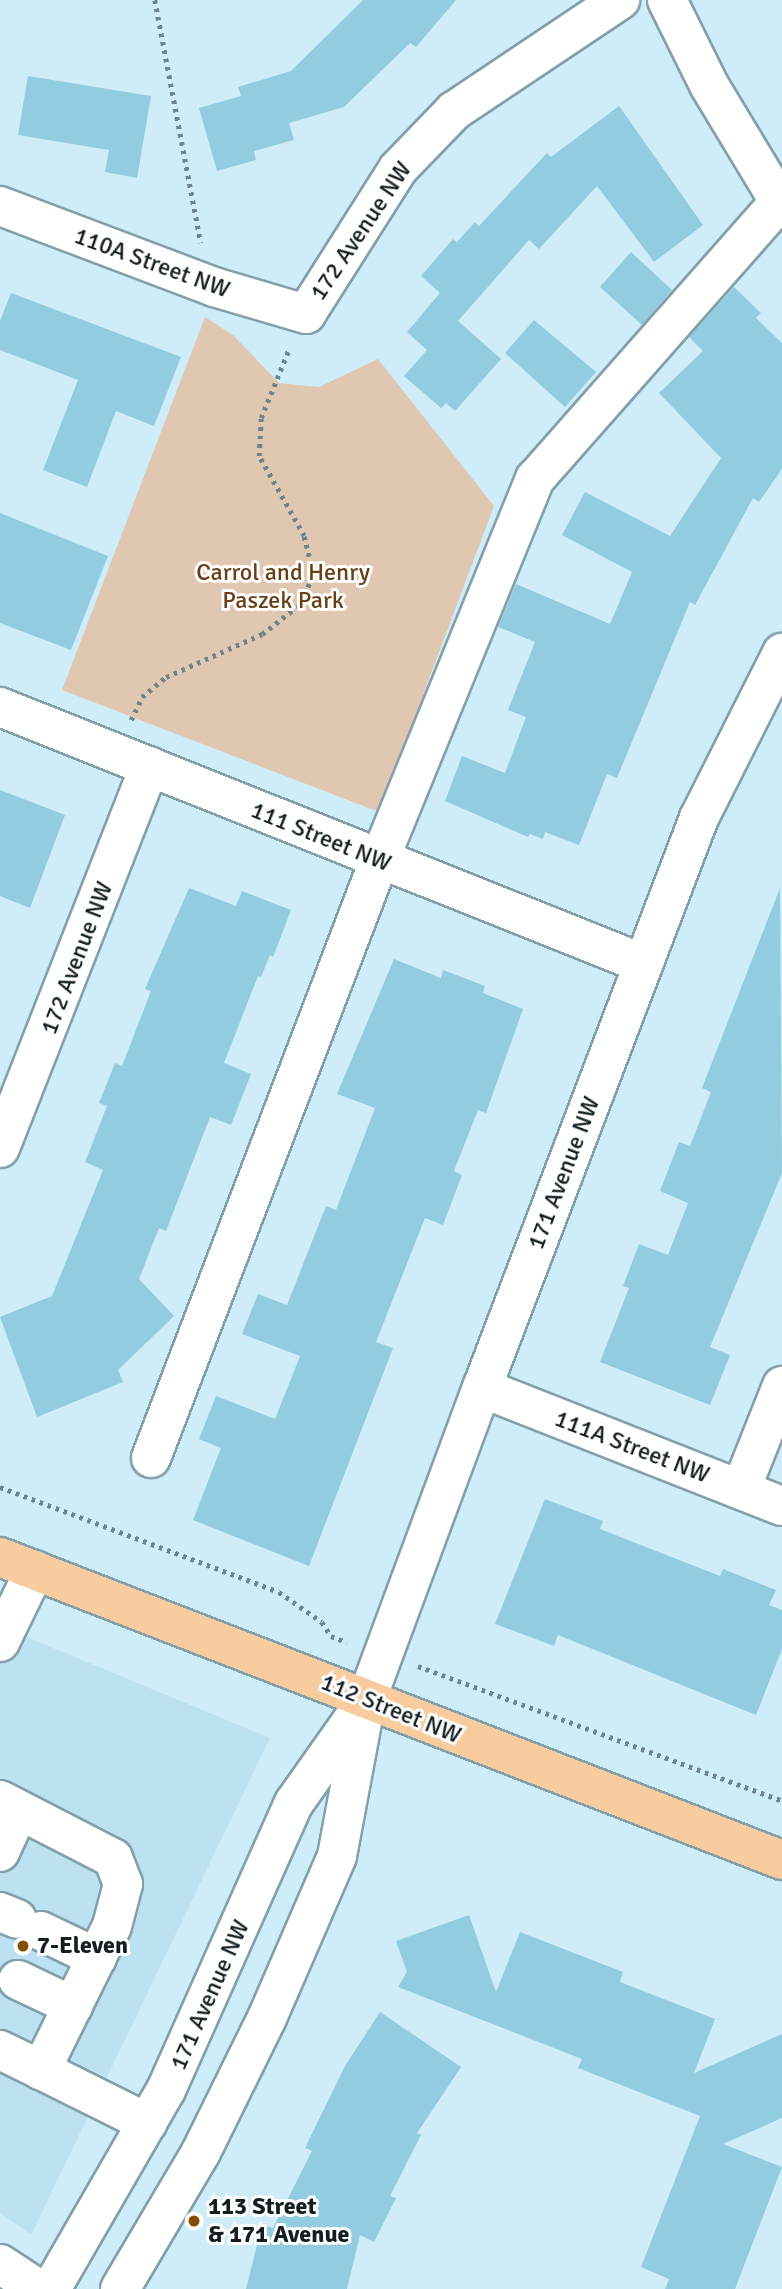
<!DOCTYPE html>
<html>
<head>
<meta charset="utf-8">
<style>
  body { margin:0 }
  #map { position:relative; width:782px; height:2289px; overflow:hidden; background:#cfedf8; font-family:Signika,sans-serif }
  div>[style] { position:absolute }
  .built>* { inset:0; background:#bce1f0 }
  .green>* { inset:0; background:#e0c7b1 }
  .building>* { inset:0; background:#91cce1 }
  .path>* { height:4.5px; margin-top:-2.25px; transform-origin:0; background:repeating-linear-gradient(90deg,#6f838a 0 3.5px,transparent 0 8.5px) }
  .roads { filter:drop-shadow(2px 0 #839faa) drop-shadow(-2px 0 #839faa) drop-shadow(0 2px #839faa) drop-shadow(0 -2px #839faa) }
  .minor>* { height:38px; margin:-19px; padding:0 19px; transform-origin:19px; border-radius:19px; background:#fff }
  .major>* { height:38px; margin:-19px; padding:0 19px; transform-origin:19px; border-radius:19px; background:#f8cc9e }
  .dots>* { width:19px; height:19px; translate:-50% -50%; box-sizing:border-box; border:4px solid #fff; border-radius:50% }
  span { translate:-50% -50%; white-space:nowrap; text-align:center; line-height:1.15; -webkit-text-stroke:6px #fff; paint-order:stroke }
  .street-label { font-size:24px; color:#131e22 }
  .park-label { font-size:24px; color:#674015 }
  .poi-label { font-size:24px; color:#131e22; font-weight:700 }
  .left { translate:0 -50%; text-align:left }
</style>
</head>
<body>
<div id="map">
  <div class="built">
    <i style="clip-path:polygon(0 1626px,270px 1738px,31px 2235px,0 2213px)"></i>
  </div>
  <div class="green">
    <i style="clip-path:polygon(205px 317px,233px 335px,279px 383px,319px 387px,378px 359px,494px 506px,379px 812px,62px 690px)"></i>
  </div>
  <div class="building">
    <i style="clip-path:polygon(363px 0,456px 0,416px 47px,410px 43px,344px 107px,289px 123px,294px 140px,254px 151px,256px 160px,217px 171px,199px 108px,241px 96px,238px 87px,291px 71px)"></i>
    <i style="clip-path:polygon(28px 76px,151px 96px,137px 178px,105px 172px,109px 150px,18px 135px)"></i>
    <i style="clip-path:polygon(619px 106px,703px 225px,654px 262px,597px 186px,539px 249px,529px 240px,458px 321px,501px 359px,455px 411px,446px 403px,441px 408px,404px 376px,427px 350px,407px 332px,440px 293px,421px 276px,453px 239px,457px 242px,475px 222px,479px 226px,547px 153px,551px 157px)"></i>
    <i style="clip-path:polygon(631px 252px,672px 290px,642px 325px,600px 287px)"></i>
    <i style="clip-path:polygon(734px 287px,761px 313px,756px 318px,782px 343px,782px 469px,759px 502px,753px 498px,695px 605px,690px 602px,617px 778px,607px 774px,579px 845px,545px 832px,543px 839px,530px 834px,528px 837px,445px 801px,462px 756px,505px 773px,526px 717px,508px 710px,535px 642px,498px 627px,516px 584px,610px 624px,632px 572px,562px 535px,585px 492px,670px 536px,721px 458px,659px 393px,703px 351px,689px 337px)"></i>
    <i style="clip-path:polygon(11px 293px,181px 357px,154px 426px,116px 411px,87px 487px,43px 470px,78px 380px,0 350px,0 321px)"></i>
    <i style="clip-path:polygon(534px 320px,596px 372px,565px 407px,505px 353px)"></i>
    <i style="clip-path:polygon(0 513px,108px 556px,71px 650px,0 623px)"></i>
    <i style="clip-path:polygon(0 790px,65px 815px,30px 908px,0 896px)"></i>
    <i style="clip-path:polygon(189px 888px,236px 906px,242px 891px,291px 910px,273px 957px,270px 955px,261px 977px,258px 976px,224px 1063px,251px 1074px,231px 1125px,210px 1117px,166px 1231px,159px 1228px,139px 1279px,174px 1316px,118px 1370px,123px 1382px,37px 1417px,0 1317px,52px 1296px,103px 1170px,85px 1162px,107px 1106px,99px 1103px,115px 1063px,122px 1066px,151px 991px,145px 989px)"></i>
    <i style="clip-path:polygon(780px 888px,782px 1173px,710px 1347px,730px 1355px,710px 1405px,600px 1362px,629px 1288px,623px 1286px,639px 1244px,668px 1255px,688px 1203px,660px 1191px,679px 1142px,690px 1146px,711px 1092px,702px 1088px)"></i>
    <i style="clip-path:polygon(394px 959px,441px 978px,443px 970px,485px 986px,483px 993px,523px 1009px,486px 1113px,478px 1110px,454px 1171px,462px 1175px,443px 1225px,425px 1218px,376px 1342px,393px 1348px,309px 1566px,193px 1520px,221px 1448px,199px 1439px,216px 1396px,275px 1419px,300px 1356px,242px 1334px,258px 1294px,287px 1305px,326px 1206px,336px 1210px,375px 1108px,337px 1094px)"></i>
    <i style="clip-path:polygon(545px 1499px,603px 1521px,600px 1529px,720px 1576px,723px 1569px,776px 1590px,769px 1605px,782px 1610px,782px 1649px,756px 1715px,558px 1635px,554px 1646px,495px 1624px)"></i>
    <i style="clip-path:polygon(469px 1915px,496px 1992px,520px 1932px,623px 1972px,620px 1982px,715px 2019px,694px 2073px,782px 2034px,782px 2118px,723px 2144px,782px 2167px,735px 2289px,665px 2289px,669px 2279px,641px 2267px,700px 2116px,578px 2068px,582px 2059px,398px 1987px,407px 1972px,396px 1941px)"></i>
    <i style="clip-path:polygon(380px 2012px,461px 2067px,417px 2133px,421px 2135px,390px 2196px,396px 2198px,374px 2242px,360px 2235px,347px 2289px,246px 2289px,262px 2225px,273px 2228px,312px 2151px,305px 2148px,345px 2066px)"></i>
  </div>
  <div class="path">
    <i style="left:155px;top:0;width:247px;rotate:79.3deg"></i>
    <i style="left:131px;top:720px;width:25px;rotate:-64deg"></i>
    <i style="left:142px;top:697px;width:31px;rotate:-40deg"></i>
    <i style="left:166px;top:677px;width:105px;rotate:-24.1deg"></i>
    <i style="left:262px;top:634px;width:51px;rotate:-37.8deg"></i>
    <i style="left:302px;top:603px;width:32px;rotate:-70deg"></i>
    <i style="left:313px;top:573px;width:38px;rotate:-104deg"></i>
    <i style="left:304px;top:536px;width:92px;rotate:-119.4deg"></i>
    <i style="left:259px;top:456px;width:38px;rotate:-87deg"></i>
    <i style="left:261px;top:418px;width:74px;rotate:-67.9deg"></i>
    <i style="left:0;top:1487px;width:298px;rotate:20.6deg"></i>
    <i style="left:279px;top:1592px;width:52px;rotate:34.9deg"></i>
    <i style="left:322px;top:1622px;width:17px;rotate:57deg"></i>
    <i style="left:331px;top:1636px;width:17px;rotate:21deg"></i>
    <i style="left:418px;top:1666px;width:388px;rotate:20.3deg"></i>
  </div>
  <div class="roads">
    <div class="minor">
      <i style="left:667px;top:0;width:95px;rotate:63.7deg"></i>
      <i style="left:709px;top:85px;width:141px;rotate:58.9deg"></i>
      <i style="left:0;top:206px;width:229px;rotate:20.7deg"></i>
      <i style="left:214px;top:287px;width:96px;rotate:16.4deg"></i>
      <i style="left:306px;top:314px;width:172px;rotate:-57.6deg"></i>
      <i style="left:398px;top:169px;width:81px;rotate:-46deg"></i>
      <i style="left:454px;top:111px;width:200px;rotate:-33.8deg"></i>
      <i style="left:0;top:707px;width:693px;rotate:21.76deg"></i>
      <i style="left:0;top:1148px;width:410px;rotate:-68.6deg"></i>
      <i style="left:482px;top:1388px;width:322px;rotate:21.5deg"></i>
      <i style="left:151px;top:1458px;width:639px;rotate:-69.1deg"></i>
      <i style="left:379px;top:861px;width:413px;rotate:-67.8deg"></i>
      <i style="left:535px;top:479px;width:369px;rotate:-48.6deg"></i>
      <i style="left:741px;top:1489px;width:111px;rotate:-68.3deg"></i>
      <i style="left:0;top:1642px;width:80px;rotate:-64.1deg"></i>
      <i style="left:0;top:1800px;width:127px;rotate:27.2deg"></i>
      <i style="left:113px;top:1858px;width:28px;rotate:69deg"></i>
      <i style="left:123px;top:1884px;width:43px;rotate:104.7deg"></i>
      <i style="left:112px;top:1926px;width:161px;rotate:116.2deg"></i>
      <i style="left:41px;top:2070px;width:119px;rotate:26.4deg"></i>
      <i style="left:0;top:1852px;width:46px;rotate:-65.7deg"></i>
      <i style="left:0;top:1912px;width:18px;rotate:22deg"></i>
      <i style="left:41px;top:1931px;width:62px;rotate:25.7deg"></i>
      <i style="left:18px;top:1980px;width:61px;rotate:25.3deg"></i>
      <i style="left:0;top:2050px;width:46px;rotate:26deg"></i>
      <i style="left:0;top:2264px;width:45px;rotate:33.3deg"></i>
      <i style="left:51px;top:2289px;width:230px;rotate:-60deg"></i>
      <i style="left:166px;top:2090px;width:314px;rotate:-66deg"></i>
      <i style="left:294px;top:1803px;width:113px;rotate:-54.8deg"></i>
      <i style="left:120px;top:2289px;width:159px;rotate:-59.4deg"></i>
      <i style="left:201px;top:2152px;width:149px;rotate:-63.8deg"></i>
      <i style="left:267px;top:2018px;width:176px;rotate:-66.6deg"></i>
      <i style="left:337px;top:1856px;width:158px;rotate:-79.4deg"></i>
      <i style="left:366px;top:1701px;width:334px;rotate:-69.7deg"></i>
      <i style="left:482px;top:1388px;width:610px;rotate:-69.16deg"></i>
      <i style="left:699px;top:818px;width:185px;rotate:-63.3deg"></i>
    </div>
    <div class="major">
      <i style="left:0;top:1557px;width:839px;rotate:21.18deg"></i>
    </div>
  </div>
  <div class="dots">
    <i style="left:23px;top:1946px;background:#854e00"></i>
    <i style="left:194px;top:2221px;background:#854e00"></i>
  </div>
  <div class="street-label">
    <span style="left:361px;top:231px;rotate:-56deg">172 Avenue NW</span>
    <span style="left:152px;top:263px;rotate:20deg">110A Street NW</span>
    <span style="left:321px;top:837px;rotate:22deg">111 Street NW</span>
    <span style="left:77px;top:958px;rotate:-69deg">172 Avenue NW</span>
    <span style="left:564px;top:1173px;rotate:-69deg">171 Avenue NW</span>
    <span style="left:632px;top:1447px;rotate:21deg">111A Street NW</span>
    <span style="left:391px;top:1709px;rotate:22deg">112 Street NW</span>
    <span style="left:210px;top:1995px;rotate:-66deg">171 Avenue NW</span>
  </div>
  <div class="park-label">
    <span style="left:283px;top:587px">Carrol and Henry<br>Paszek Park</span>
  </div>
  <div class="poi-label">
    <span class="left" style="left:37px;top:1946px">7-Eleven</span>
    <span class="left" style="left:208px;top:2221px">113 Street<br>&amp; 171 Avenue</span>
  </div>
</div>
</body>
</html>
